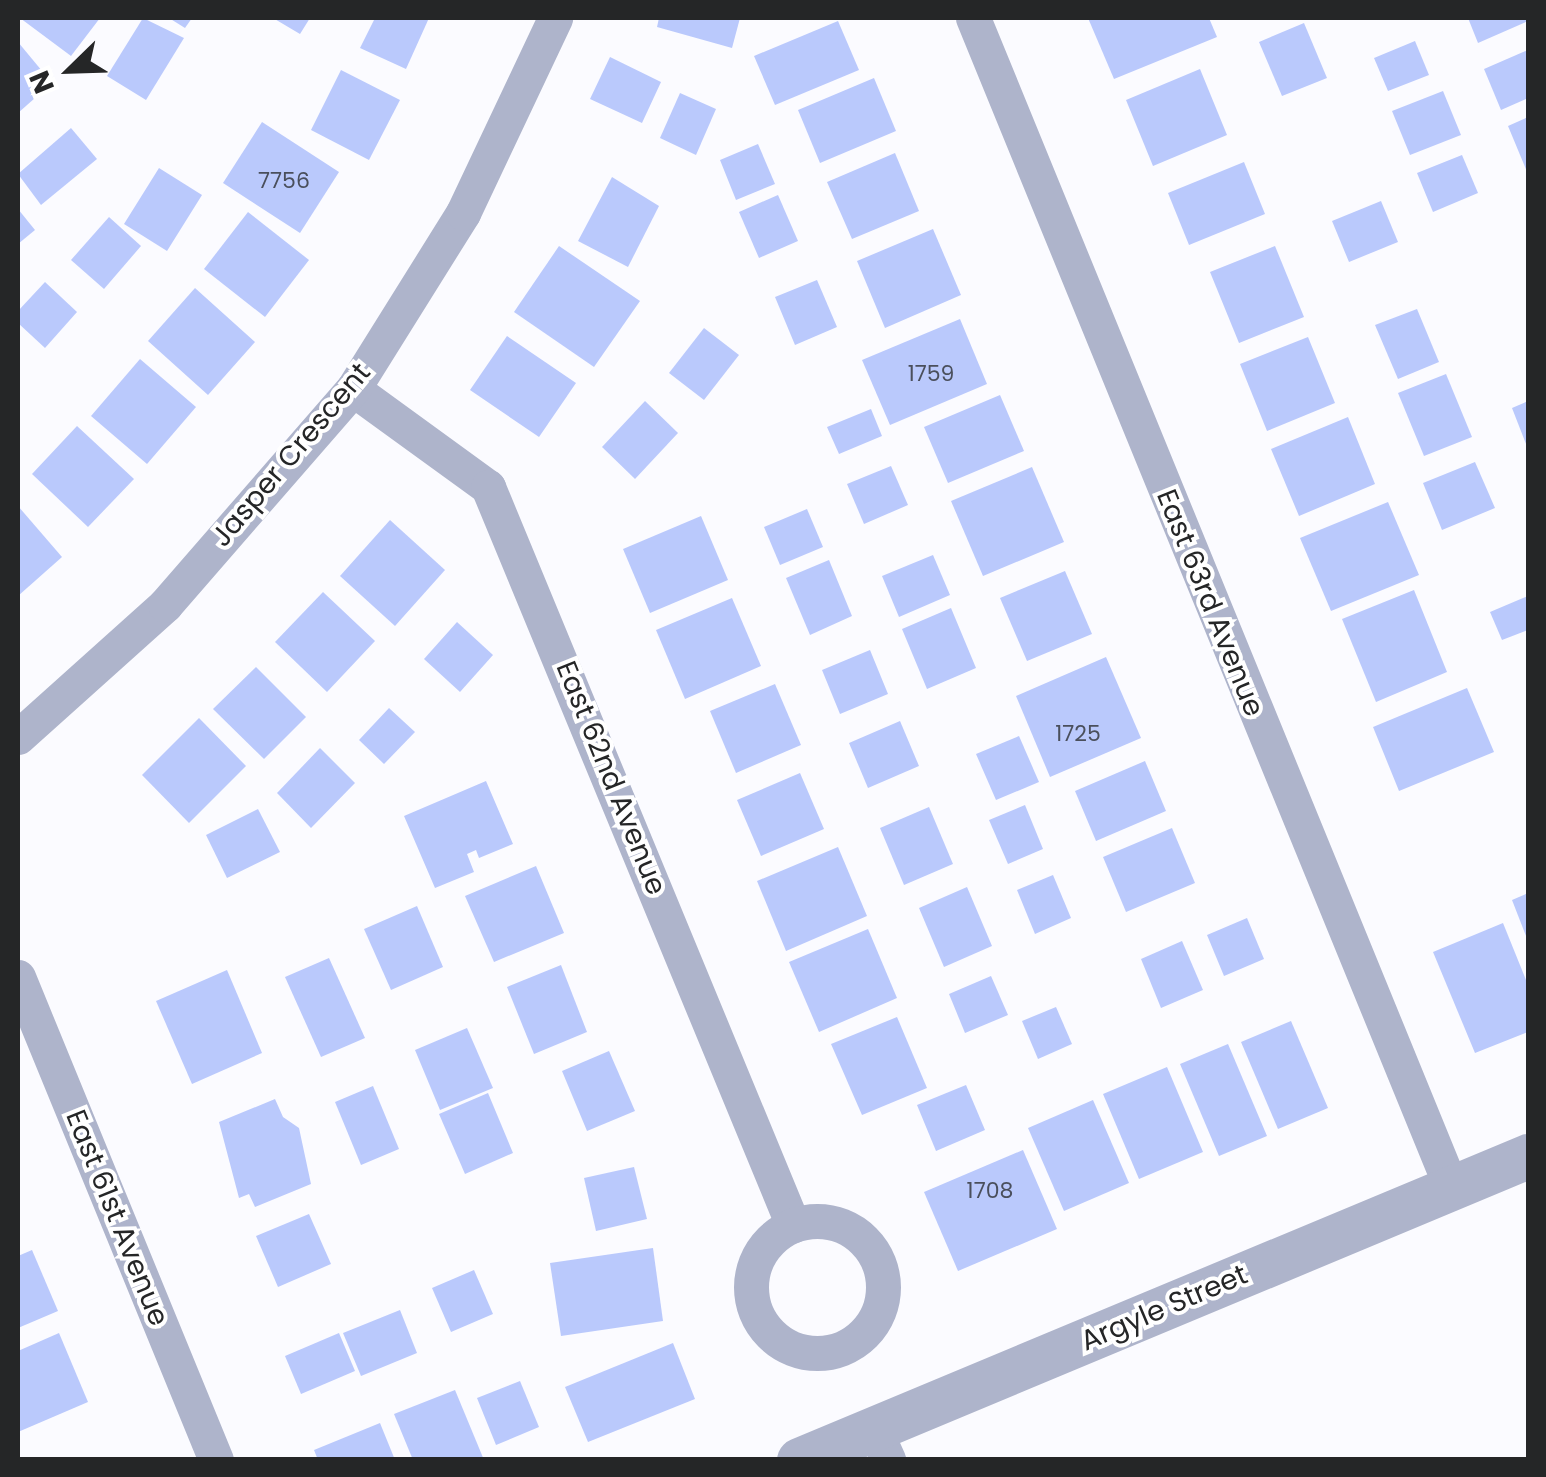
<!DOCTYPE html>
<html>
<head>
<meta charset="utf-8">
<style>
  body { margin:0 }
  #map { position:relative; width:1546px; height:1477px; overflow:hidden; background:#fbfbff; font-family:Poppins,sans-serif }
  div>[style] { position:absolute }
  .building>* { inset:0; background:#bac9fc }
  .minor>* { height:35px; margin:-17.5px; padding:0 17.5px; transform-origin:17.5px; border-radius:17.5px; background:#aeb4cb }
  .minor>.ring { margin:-17.5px; padding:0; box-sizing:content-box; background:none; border:35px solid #aeb4cb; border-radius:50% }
  .tertiary>* { height:45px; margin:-22.5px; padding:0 22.5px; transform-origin:22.5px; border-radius:22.5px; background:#aeb4cb }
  span { translate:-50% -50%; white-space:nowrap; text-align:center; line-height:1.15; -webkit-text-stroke:8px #fff; paint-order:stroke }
  .number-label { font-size:22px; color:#4a4f5c }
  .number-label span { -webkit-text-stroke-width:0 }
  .street-label { font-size:28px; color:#252627 }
  .frame { position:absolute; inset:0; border:20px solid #252627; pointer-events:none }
  .north { position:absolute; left:20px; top:20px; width:100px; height:100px; -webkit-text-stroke:8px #fff; paint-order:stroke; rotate:247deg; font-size:28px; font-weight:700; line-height:40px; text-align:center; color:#252627 }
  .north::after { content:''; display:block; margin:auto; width:35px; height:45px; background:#252627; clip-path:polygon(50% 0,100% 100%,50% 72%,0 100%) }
</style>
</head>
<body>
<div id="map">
  <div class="building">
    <i style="clip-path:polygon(20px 18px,100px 18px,71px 56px)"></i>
    <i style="clip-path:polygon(143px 18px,184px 38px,146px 100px,107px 76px)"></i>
    <i style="clip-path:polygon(169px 18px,192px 18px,185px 28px)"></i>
    <i style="clip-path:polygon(273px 18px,310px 18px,300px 34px)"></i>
    <i style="clip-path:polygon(375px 18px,429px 18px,406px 69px,360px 48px)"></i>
    <i style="clip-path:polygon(659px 18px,740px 18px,732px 48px,657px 27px)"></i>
    <i style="clip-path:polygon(1088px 18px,1209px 18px,1217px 37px,1114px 79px)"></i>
    <i style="clip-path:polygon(1468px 18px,1528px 18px,1528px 21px,1478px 43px)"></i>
    <i style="clip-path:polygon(838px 21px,859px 70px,775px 105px,754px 56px)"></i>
    <i style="clip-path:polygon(1304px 23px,1327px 78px,1282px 96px,1259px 42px)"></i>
    <i style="clip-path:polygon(1415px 41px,1429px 75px,1388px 91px,1374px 58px)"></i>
    <i style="clip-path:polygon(18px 42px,52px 83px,18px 113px)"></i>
    <i style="clip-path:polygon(1528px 50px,1528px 98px,1501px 110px,1484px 69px)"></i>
    <i style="clip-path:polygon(610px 57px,661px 82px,642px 123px,590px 99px)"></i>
    <i style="clip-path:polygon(1200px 69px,1227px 135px,1153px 166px,1126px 100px)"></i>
    <i style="clip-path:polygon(341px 70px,400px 100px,369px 160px,311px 130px)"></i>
    <i style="clip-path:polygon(874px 78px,896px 131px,820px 163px,798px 110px)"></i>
    <i style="clip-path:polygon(1443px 91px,1461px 135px,1410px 155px,1392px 111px)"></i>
    <i style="clip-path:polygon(680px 93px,716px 109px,696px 155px,660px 138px)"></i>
    <i style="clip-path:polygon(1528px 117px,1528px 174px,1508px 126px)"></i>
    <i style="clip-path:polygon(262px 122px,339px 172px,300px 233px,223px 183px)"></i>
    <i style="clip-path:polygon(71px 128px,97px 159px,41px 205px,18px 174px)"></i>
    <i style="clip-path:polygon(758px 144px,775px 184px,736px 200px,720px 160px)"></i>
    <i style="clip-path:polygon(895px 153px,919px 211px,852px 239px,827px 182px)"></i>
    <i style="clip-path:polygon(1462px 155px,1478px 193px,1433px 212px,1417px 173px)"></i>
    <i style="clip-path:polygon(1244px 162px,1265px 214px,1189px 245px,1168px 193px)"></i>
    <i style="clip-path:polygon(159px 168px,202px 195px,167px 251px,124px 224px)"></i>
    <i style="clip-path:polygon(612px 177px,659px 206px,628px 267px,578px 241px)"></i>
    <i style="clip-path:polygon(778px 195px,798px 241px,759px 258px,739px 212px)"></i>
    <i style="clip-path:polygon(1381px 201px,1398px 242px,1349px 262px,1332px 221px)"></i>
    <i style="clip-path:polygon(18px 209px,35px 230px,18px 244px)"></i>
    <i style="clip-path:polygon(248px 212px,309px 260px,265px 317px,204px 269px)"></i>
    <i style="clip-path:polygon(109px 217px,141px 246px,104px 289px,71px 260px)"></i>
    <i style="clip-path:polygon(933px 229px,961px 295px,885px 328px,857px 261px)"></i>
    <i style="clip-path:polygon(559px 246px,640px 301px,594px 367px,514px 312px)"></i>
    <i style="clip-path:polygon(1275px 246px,1304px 317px,1239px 343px,1210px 272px)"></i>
    <i style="clip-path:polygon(817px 280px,837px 327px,795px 345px,775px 297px)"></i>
    <i style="clip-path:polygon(45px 282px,77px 312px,45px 348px,18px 323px,18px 311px)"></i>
    <i style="clip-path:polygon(195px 288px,255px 342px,208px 395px,148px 341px)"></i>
    <i style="clip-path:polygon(1417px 309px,1439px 362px,1398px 379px,1375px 325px)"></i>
    <i style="clip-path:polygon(960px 319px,987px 384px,890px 425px,862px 360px)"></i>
    <i style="clip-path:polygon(704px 328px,739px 355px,704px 400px,669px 373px)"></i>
    <i style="clip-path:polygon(507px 336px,576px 383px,539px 437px,470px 390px)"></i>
    <i style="clip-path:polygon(1308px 337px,1335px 403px,1267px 431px,1240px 364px)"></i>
    <i style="clip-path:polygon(140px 359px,196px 407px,147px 464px,91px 416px)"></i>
    <i style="clip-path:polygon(1446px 374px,1472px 437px,1424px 456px,1398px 393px)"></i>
    <i style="clip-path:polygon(1000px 395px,1024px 451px,948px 483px,924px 427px)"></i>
    <i style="clip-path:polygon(645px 401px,678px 433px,635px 479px,602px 447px)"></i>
    <i style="clip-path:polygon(1528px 401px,1528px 449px,1512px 408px)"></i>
    <i style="clip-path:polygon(871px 409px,882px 436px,839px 454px,827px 427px)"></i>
    <i style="clip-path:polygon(1348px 417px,1375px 484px,1299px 516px,1271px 449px)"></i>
    <i style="clip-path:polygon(77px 426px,134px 479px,88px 527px,32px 474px)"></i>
    <i style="clip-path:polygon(1475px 462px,1495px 508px,1442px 530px,1423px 483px)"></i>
    <i style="clip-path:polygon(891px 466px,908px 505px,864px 524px,847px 484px)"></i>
    <i style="clip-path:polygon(1032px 467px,1064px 542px,983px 576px,951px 501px)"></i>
    <i style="clip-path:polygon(1388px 502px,1419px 575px,1331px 611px,1300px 538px)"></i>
    <i style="clip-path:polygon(18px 506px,62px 557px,18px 596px)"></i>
    <i style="clip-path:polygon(807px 509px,823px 547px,780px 565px,764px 527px)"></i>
    <i style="clip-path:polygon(701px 516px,728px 580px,650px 613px,623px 549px)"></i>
    <i style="clip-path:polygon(390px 520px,445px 570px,395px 626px,340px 576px)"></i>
    <i style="clip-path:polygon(933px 555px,950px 595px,899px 617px,882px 576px)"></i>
    <i style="clip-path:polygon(829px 560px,852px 616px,810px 635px,786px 578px)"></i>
    <i style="clip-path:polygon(1065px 571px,1092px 634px,1027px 661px,1000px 598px)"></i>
    <i style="clip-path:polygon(1414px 590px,1447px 672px,1376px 702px,1342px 619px)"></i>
    <i style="clip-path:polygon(323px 592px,375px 641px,327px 692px,275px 642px)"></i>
    <i style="clip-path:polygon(1528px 596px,1528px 630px,1502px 640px,1490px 612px)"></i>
    <i style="clip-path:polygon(732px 598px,761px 666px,685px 699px,656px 630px)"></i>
    <i style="clip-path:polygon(951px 608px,976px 668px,927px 689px,902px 629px)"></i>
    <i style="clip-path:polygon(457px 622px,493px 655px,460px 692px,424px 659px)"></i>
    <i style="clip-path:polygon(870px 650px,888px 694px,840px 714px,822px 670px)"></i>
    <i style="clip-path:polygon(1106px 657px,1141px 738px,1050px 777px,1016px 696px)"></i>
    <i style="clip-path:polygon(256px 667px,306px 717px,264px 759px,213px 709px)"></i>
    <i style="clip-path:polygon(775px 684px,801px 745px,736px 773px,710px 711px)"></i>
    <i style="clip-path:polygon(1467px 688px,1494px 752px,1399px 791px,1373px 727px)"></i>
    <i style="clip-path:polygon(389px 708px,415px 732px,384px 764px,359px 740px)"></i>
    <i style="clip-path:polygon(199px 718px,246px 766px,189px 823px,142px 775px)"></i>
    <i style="clip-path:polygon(900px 721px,919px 766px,868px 788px,849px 743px)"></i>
    <i style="clip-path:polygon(1019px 736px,1039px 782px,996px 800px,976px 754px)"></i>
    <i style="clip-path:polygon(320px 748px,355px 783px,311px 828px,277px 793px)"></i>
    <i style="clip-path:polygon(1145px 761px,1166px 811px,1096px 841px,1075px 791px)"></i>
    <i style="clip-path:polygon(800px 773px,824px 829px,761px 856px,737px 800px)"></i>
    <i style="clip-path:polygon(486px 781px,513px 844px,479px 858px,476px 850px,467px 854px,474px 872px,435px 888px,404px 816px)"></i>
    <i style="clip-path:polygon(1025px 805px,1043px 849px,1008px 864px,989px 820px)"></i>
    <i style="clip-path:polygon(929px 807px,953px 864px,904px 885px,880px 828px)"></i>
    <i style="clip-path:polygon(258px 809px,280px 852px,227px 878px,206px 835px)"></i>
    <i style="clip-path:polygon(1172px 828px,1195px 883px,1126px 912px,1103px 857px)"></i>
    <i style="clip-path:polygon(838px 847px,867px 916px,786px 951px,757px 881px)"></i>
    <i style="clip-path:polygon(536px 866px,564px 933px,494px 962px,465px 896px)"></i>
    <i style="clip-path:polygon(1053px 875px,1071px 918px,1035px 934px,1017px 890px)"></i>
    <i style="clip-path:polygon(967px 887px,992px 946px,944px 967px,919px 908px)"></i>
    <i style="clip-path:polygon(1528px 893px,1528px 941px,1512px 900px)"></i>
    <i style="clip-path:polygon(417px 906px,443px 967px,391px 990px,364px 929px)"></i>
    <i style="clip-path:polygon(1247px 918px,1264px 959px,1224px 976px,1207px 935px)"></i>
    <i style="clip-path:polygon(1503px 923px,1528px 985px,1528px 1032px,1475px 1053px,1433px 952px)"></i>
    <i style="clip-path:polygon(868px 929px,897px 998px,819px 1032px,789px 962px)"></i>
    <i style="clip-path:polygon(1182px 941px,1203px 990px,1161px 1008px,1141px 959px)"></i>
    <i style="clip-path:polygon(329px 958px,365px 1038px,321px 1057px,285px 977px)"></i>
    <i style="clip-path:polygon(561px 965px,587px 1032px,534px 1054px,507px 987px)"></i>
    <i style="clip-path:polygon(227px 970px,262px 1053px,192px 1084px,156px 1001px)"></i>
    <i style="clip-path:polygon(991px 976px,1008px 1015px,965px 1033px,949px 994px)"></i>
    <i style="clip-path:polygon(1056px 1007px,1072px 1044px,1038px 1059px,1022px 1021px)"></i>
    <i style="clip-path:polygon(897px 1017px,927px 1088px,862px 1115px,831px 1044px)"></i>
    <i style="clip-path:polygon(1291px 1021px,1328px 1108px,1278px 1129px,1241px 1042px)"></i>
    <i style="clip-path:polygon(467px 1028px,493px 1088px,440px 1110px,415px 1050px)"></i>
    <i style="clip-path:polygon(1228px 1044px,1267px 1136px,1219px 1156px,1180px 1064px)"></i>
    <i style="clip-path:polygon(609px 1051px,635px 1111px,587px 1131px,562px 1071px)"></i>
    <i style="clip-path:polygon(1167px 1067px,1203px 1152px,1139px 1179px,1103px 1094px)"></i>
    <i style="clip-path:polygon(966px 1085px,985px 1130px,936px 1151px,917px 1105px)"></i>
    <i style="clip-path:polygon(373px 1086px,399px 1149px,361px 1165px,335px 1102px)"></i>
    <i style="clip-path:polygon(488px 1093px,513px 1153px,465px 1174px,439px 1114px)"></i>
    <i style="clip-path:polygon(275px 1099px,283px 1117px,299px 1128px,311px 1184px,255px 1207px,249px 1194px,239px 1198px,219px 1122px)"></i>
    <i style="clip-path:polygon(1093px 1100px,1129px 1183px,1064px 1211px,1028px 1128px)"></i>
    <i style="clip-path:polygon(1023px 1150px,1057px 1229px,958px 1271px,924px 1192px)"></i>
    <i style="clip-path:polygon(634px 1167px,647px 1219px,596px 1231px,584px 1178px)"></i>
    <i style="clip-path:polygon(309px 1214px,331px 1264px,278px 1287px,256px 1236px)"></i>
    <i style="clip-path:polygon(653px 1248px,663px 1321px,561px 1336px,550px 1263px)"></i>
    <i style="clip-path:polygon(32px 1250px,58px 1311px,18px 1328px,18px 1256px)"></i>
    <i style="clip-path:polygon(474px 1270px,493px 1314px,451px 1332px,432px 1288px)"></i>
    <i style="clip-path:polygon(400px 1310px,417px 1353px,361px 1376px,343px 1333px)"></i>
    <i style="clip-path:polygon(59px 1333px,88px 1402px,18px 1432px,18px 1351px)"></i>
    <i style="clip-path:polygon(339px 1333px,355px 1371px,301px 1394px,285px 1356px)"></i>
    <i style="clip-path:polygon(673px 1343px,695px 1399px,588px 1442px,565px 1387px)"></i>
    <i style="clip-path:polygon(520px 1381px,539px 1427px,496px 1445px,477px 1398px)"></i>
    <i style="clip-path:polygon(455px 1390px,484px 1460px,413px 1460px,394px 1414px)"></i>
    <i style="clip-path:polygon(380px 1423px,395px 1460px,318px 1460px,314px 1450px)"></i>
  </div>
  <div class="minor">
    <i style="left:973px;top:18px;width:1263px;rotate:67.76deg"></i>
    <i style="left:353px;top:389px;width:167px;rotate:36deg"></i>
    <i style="left:488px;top:487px;width:799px;rotate:67.55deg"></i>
    <i style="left:18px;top:737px;width:198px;rotate:-41.9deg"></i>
    <i style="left:165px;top:605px;width:286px;rotate:-49deg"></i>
    <i style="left:353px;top:389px;width:208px;rotate:-58deg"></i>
    <i style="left:463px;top:213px;width:216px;rotate:-64.7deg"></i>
    <i style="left:18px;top:977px;width:522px;rotate:67.71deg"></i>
    <i class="ring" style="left:751px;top:1221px;width:97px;height:97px"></i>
    <i style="left:874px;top:1428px;width:35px;rotate:66deg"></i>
  </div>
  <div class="tertiary">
    <i style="left:799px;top:1460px;width:790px;rotate:-22.64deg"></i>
  </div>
  <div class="number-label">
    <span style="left:284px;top:181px">7756</span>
    <span style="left:931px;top:374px">1759</span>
    <span style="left:1078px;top:734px">1725</span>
    <span style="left:990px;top:1191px">1708</span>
  </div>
  <div class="street-label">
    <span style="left:291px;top:455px;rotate:-50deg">Jasper Crescent</span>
    <span style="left:1210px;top:603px;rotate:68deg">East 63rd Avenue</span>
    <span style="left:611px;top:778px;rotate:68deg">East 62nd Avenue</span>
    <span style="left:117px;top:1218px;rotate:68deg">East 61st Avenue</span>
    <span style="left:1164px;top:1308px;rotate:-23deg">Argyle Street</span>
  </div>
  <div class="frame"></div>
  <div class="north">N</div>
</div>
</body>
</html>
